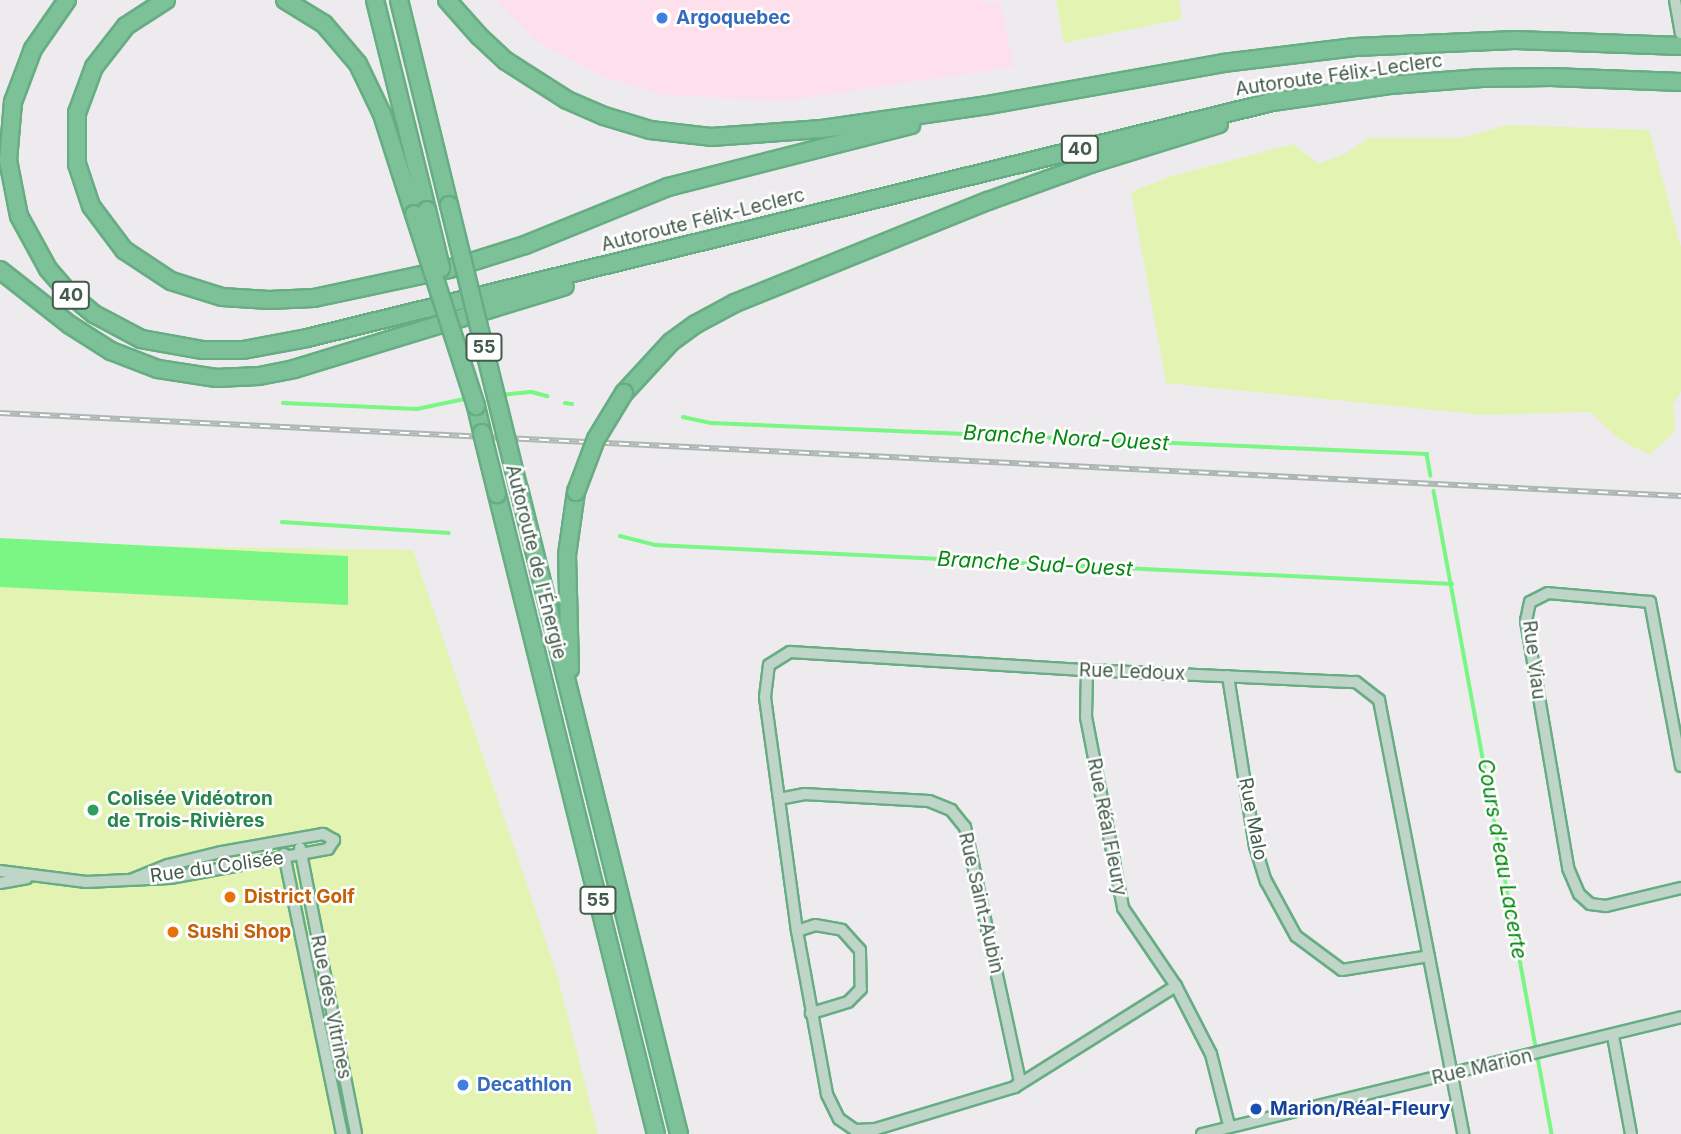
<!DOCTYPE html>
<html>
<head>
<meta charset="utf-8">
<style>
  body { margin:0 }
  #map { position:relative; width:1681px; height:1134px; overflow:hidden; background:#eeebef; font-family:Inter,sans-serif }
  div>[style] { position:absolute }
  .commercial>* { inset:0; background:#fedfec }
  .green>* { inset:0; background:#e2f3b2 }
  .water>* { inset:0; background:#79f684 }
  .stream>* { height:3.5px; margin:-1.75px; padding:0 1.75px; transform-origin:1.75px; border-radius:1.75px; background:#79f684 }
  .roads { filter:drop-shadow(2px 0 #67ad83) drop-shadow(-2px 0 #67ad83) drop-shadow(0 2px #67ad83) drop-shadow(0 -2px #67ad83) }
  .minor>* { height:10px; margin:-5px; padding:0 5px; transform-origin:5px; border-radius:5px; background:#bfd5c7 }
  .highway>* { height:16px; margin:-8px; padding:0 8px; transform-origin:8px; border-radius:8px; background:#7cc197 }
  .rail>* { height:6px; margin-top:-3px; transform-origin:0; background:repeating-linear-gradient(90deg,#fff 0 10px,#acb7b2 0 20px); box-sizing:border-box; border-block:2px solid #acb7b2 }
  .bridges { filter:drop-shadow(2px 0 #67ad83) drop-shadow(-2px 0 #67ad83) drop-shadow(0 2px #67ad83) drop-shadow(0 -2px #67ad83) }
  .highway-bridge>* { height:16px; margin:-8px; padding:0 8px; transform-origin:8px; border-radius:8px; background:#7cc197 }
  .dots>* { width:19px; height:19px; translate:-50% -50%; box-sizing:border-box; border:4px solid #fff; border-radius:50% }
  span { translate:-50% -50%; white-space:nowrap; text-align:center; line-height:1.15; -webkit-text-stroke:5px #fff; paint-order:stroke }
  .shield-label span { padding:2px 5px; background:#fff; border:2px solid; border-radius:5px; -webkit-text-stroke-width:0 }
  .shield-label { font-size:18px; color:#425b4a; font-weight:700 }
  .shop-label { font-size:19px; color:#366cbe; font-weight:700 }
  .left { translate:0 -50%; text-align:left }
  .street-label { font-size:19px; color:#425b4a }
  .leisure-label { font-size:19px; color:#27864d; font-weight:700 }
  .food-label { font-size:19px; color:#c56008; font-weight:700 }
  .transit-label { font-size:19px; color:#164399; font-weight:700 }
  .water-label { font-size:21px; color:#048810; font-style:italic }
</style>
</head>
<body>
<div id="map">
  <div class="commercial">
    <i style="clip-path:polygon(496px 0,984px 0,985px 4px,1000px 1px,1014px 67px,783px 101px,662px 95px,596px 74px,534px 39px)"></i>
  </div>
  <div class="green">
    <i style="clip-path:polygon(1056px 0,1179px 0,1182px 19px,1064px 43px)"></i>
    <i style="clip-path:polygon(1507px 125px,1649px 130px,1681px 247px,1681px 391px,1673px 405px,1675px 431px,1650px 455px,1620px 440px,1590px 412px,1483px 415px,1166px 383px,1131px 192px,1172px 176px,1293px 144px,1319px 164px,1346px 153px,1369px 138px,1462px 138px)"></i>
    <i style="clip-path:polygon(0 544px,413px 550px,556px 971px,598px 1134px,0 1134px)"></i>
  </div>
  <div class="water">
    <i style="clip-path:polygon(0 538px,348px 556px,348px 605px,0 587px)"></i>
  </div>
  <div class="stream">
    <i style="left:501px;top:395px;width:31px;rotate:-6deg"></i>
    <i style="left:532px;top:392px;width:16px;rotate:15deg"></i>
    <i style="left:283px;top:403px;width:134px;rotate:2.6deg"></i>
    <i style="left:417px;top:409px;width:53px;rotate:-11.9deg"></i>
    <i style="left:565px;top:403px;width:7px;rotate:8deg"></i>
    <i style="left:683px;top:417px;width:30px;rotate:12deg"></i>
    <i style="left:712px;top:423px;width:716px;rotate:2.48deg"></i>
    <i style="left:1427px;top:454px;width:22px;rotate:80deg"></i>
    <i style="left:1434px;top:491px;width:654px;rotate:79.6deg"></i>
    <i style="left:282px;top:522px;width:167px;rotate:3.8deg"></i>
    <i style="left:620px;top:536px;width:36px;rotate:14deg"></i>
    <i style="left:655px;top:545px;width:798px;rotate:2.8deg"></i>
  </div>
  <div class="roads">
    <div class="minor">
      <i style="left:1675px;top:0;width:34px;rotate:80deg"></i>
      <i style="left:1087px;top:670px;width:47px;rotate:91.2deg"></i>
      <i style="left:1086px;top:717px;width:195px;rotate:79deg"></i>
      <i style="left:1123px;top:908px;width:94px;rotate:55.8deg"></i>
      <i style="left:1176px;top:986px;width:76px;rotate:62.8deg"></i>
      <i style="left:1211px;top:1054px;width:73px;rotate:75.8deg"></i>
      <i style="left:1228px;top:676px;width:172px;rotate:81deg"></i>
      <i style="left:1255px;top:846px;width:37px;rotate:73deg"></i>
      <i style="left:1266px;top:881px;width:63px;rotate:61.4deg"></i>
      <i style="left:1296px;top:936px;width:57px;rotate:36.5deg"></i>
      <i style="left:1342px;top:970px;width:88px;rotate:-9.1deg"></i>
      <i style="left:1681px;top:766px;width:167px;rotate:-100.7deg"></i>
      <i style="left:1650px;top:602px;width:102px;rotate:-175deg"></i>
      <i style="left:1548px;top:593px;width:20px;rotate:153deg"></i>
      <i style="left:1530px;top:602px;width:19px;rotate:102deg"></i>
      <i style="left:1526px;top:621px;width:251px;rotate:80.3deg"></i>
      <i style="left:1568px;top:868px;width:28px;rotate:67deg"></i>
      <i style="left:1579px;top:894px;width:15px;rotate:42deg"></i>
      <i style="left:1590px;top:904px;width:16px;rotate:7deg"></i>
      <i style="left:1606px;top:906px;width:77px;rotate:-13.5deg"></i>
      <i style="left:779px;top:799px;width:25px;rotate:-11deg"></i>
      <i style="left:804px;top:794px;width:125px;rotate:3.2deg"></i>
      <i style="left:929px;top:801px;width:24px;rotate:22deg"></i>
      <i style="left:951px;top:810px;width:22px;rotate:51deg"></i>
      <i style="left:965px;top:827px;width:260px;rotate:77.8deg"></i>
      <i style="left:1020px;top:1081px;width:8px;rotate:130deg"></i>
      <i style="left:300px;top:848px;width:291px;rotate:78.9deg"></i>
      <i style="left:284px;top:854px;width:286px;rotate:78.3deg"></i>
      <i style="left:0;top:871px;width:87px;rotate:7.3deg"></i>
      <i style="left:86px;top:882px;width:84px;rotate:-2.7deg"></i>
      <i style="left:170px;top:878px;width:161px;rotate:-10.4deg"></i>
      <i style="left:328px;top:849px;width:11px;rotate:-56deg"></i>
      <i style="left:334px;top:840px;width:13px;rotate:-151deg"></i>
      <i style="left:323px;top:834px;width:104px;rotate:170deg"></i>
      <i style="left:221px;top:852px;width:55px;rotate:166.2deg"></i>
      <i style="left:168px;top:865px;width:38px;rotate:158deg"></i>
      <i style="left:0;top:883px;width:27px;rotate:-10deg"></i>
      <i style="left:797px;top:931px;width:19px;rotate:-18deg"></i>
      <i style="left:815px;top:925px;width:27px;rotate:10deg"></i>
      <i style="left:842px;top:930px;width:27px;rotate:48deg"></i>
      <i style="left:860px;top:950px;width:39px;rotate:89deg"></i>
      <i style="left:861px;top:989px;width:18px;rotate:135deg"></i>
      <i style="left:848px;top:1002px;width:39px;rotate:163deg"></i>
      <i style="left:1176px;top:986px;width:190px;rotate:147.9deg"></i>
      <i style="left:1015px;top:1087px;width:145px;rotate:163.2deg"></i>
      <i style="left:876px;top:1129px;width:21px;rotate:177deg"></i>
      <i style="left:855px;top:1130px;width:19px;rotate:-145deg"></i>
      <i style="left:839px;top:1119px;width:28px;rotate:-116deg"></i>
      <i style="left:827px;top:1094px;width:166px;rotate:-100.4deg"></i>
      <i style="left:797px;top:931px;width:236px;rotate:-97.8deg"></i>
      <i style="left:765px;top:697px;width:32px;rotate:-83deg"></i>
      <i style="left:769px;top:665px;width:25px;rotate:-32deg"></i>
      <i style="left:790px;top:652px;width:298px;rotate:3.5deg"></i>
      <i style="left:1087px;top:670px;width:269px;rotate:2.6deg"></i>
      <i style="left:1356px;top:682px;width:29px;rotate:38deg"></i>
      <i style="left:1379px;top:700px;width:442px;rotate:79deg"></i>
      <i style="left:1613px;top:1036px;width:100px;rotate:79.6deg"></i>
      <i style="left:1202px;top:1134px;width:493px;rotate:-13.7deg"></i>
    </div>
    <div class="highway">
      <i style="left:67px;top:0;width:60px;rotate:124.8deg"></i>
      <i style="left:33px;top:49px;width:57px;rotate:110.7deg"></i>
      <i style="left:13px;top:102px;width:58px;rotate:94.9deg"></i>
      <i style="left:8px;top:160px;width:57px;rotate:78.9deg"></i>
      <i style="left:19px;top:216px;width:60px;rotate:61.3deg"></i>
      <i style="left:48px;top:269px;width:33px;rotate:49deg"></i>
      <i style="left:70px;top:294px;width:31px;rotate:40deg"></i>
      <i style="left:94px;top:314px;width:53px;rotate:28deg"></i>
      <i style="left:141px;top:339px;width:63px;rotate:10.1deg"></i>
      <i style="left:203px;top:350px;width:40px"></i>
      <i style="left:243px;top:350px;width:65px;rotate:-10.6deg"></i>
      <i style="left:307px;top:338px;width:993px;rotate:-13.74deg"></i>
      <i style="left:1272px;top:102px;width:119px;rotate:-8.2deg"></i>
      <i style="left:1390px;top:85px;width:92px;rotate:-4.4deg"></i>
      <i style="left:1482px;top:78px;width:69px;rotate:-0.8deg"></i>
      <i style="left:1551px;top:77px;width:130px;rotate:2.2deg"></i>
      <i style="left:166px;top:0;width:48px;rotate:147deg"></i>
      <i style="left:126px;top:26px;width:52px;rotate:128deg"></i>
      <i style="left:94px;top:67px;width:49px;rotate:110.3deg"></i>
      <i style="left:77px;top:113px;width:51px;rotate:90deg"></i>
      <i style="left:77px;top:164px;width:44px;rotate:71.6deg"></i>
      <i style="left:91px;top:206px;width:55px;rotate:53.1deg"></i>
      <i style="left:124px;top:250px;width:56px;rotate:33.4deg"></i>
      <i style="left:171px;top:281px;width:53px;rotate:17.4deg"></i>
      <i style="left:222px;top:297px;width:47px;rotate:3.7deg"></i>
      <i style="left:269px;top:300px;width:45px;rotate:-2.5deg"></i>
      <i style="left:314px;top:298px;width:138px;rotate:-12.1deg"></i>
      <i style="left:449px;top:269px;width:80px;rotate:-17.5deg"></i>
      <i style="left:525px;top:245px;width:154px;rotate:-22.1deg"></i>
      <i style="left:668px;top:187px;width:251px;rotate:-14.3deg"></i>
      <i style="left:285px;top:0;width:46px;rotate:31.6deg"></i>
      <i style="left:324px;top:24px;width:52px;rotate:49.6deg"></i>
      <i style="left:358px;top:64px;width:55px;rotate:64.4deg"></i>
      <i style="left:382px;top:114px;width:105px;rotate:72.3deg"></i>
      <i style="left:375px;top:0;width:216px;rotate:76.1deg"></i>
      <i style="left:399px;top:0;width:211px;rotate:76.3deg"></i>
      <i style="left:447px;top:0;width:48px;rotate:48.4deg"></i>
      <i style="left:479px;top:36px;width:37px;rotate:43deg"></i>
      <i style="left:506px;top:61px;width:72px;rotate:32.6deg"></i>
      <i style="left:567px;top:100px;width:40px;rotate:23.4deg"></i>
      <i style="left:604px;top:116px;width:48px;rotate:16.9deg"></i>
      <i style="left:650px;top:130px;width:61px;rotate:6.5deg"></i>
      <i style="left:711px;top:137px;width:111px;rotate:-4.1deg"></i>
      <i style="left:822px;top:129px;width:168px;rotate:-8.2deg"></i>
      <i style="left:988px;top:105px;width:239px;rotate:-10.1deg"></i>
      <i style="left:1223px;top:63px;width:133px;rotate:-6.9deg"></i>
      <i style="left:1355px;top:47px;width:160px;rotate:-2.5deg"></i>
      <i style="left:1515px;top:40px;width:166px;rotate:2.1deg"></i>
      <i style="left:0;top:270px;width:89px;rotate:38.2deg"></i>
      <i style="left:70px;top:325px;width:49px;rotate:32.4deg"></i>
      <i style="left:111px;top:351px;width:50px;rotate:21deg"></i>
      <i style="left:158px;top:369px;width:59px;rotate:8.8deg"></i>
      <i style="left:216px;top:378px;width:43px;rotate:-2.7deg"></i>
      <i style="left:259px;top:376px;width:36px;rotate:-11deg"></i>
      <i style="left:294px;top:369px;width:283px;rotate:-17deg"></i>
      <i style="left:624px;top:393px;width:69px;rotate:-47.3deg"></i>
      <i style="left:671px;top:342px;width:31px;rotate:-36deg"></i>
      <i style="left:696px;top:324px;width:44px;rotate:-28.3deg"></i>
      <i style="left:735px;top:303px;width:273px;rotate:-22deg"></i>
      <i style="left:988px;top:201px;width:109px;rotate:-19.9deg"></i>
      <i style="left:1090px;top:164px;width:135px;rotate:-17.2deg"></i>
      <i style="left:476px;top:406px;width:28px;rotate:77deg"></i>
      <i style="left:519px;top:489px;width:665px;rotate:76.07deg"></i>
      <i style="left:497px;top:494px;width:659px;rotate:76.05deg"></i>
      <i style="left:570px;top:669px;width:114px;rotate:-91.5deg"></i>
      <i style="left:567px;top:555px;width:64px;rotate:-81.9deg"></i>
    </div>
  </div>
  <div class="rail">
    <i style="left:0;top:413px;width:1683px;rotate:2.83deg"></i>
  </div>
  <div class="bridges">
    <div class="highway-bridge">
      <i style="left:449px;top:205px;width:292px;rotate:76.2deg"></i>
      <i style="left:427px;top:210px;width:60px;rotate:76.4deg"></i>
      <i style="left:414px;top:214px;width:202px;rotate:72.1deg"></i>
      <i style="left:482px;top:433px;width:63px;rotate:76.2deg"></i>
      <i style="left:576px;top:492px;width:57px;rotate:-69.3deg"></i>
      <i style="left:596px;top:439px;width:54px;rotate:-58.7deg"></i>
    </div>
  </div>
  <div class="dots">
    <i style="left:662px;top:18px;background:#3f7fe0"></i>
    <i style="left:93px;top:810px;background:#2e9e5b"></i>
    <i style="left:230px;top:897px;background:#e8710a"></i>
    <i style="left:173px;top:932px;background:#e8710a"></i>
    <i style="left:463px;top:1085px;background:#3f7fe0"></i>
    <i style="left:1256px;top:1109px;background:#1a4fb4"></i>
  </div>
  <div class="shield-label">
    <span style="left:1080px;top:149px">40</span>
    <span style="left:71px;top:295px">40</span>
    <span style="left:484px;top:347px">55</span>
    <span style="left:598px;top:900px">55</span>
  </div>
  <div class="shop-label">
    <span class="left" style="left:676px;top:18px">Argoquebec</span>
    <span class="left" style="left:477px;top:1085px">Decathlon</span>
  </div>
  <div class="street-label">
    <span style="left:1339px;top:75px;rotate:-8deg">Autoroute Félix-Leclerc</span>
    <span style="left:703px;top:220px;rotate:-14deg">Autoroute Félix-Leclerc</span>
    <span style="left:536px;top:562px;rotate:76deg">Autoroute de l'Énergie</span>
    <span style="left:1534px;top:660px;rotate:83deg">Rue Viau</span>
    <span style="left:1132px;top:672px;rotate:2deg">Rue Ledoux</span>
    <span style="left:1253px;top:819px;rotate:79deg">Rue Malo</span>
    <span style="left:1107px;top:827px;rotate:79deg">Rue Réal Fleury</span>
    <span style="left:217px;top:867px;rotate:-8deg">Rue du Colisée</span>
    <span style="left:981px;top:903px;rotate:77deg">Rue Saint-Aubin</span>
    <span style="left:331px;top:1007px;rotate:79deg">Rue des Vitrines</span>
    <span style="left:1482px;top:1067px;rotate:-13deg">Rue Marion</span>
  </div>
  <div class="leisure-label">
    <span class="left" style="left:107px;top:810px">Colisée Vidéotron<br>de Trois-Rivières</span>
  </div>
  <div class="food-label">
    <span class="left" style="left:244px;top:897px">District Golf</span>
    <span class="left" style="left:187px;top:932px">Sushi Shop</span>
  </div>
  <div class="transit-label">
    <span class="left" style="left:1270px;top:1109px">Marion/Réal-Fleury</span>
  </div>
  <div class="water-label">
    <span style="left:1066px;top:438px;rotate:3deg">Branche Nord-Ouest</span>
    <span style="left:1035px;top:564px;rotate:3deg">Branche Sud-Ouest</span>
    <span style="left:1502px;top:859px;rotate:80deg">Cours d'eau Lacerte</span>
  </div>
</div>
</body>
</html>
